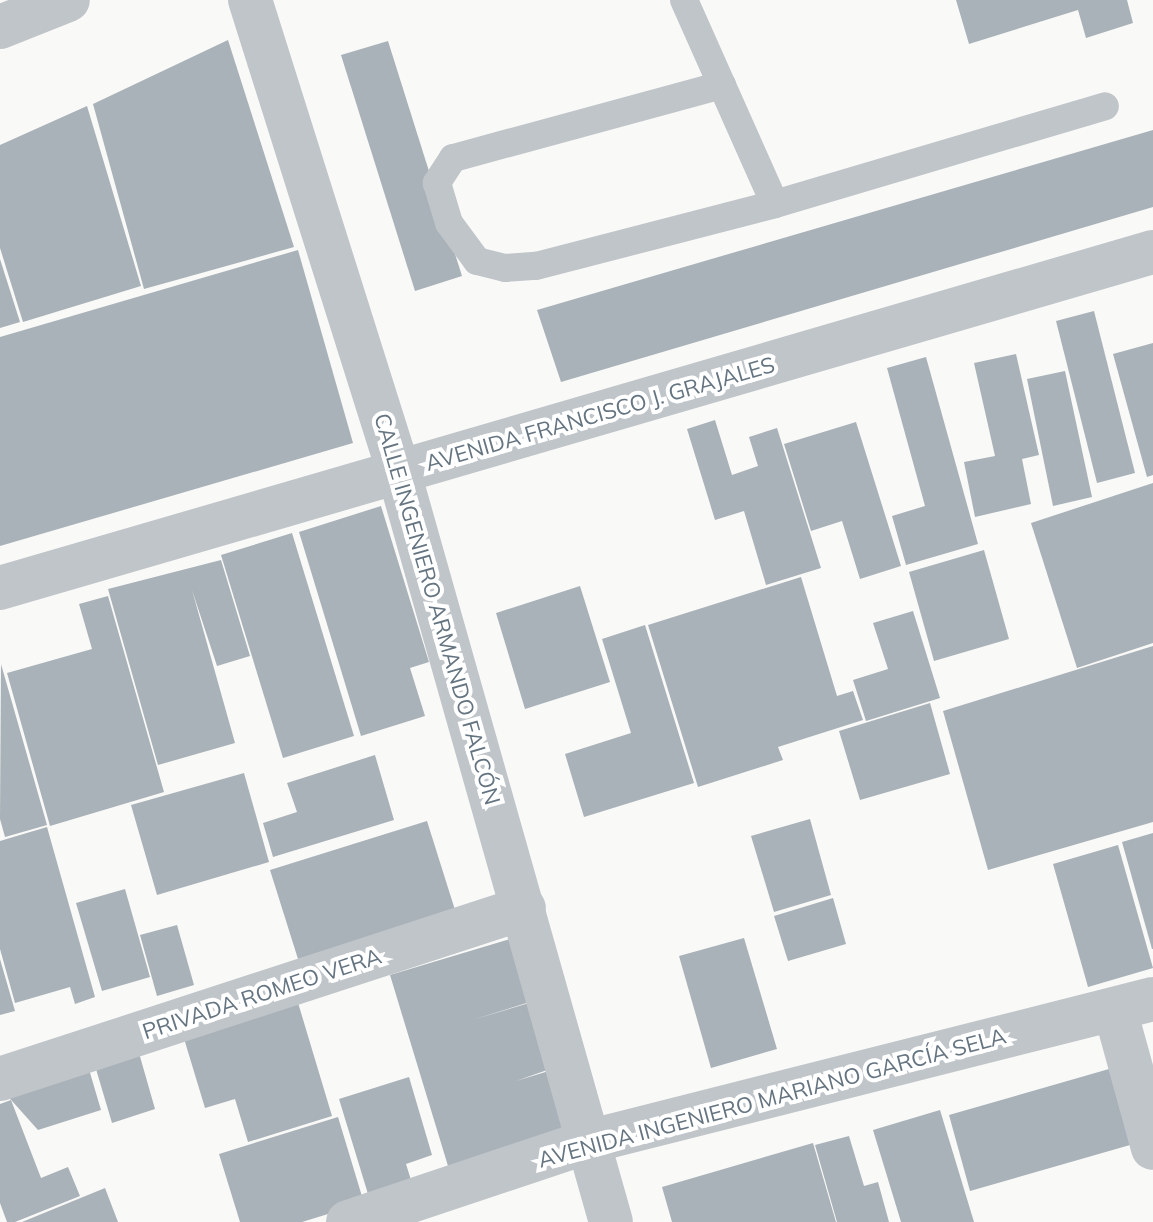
<!DOCTYPE html>
<html>
<head>
<meta charset="utf-8">
<style>
  body { margin:0 }
  #map { position:relative; width:1153px; height:1222px; overflow:hidden; background:#f9f9f7; font-family:Mulish,sans-serif }
  div>[style] { position:absolute }
  .building>* { inset:0; background:#a9b2b8 }
  .service>* { height:28px; margin:-14px; padding:0 14px; transform-origin:14px; border-radius:14px; background:#c0c5c9 }
  .minor>* { height:44px; margin:-22px; padding:0 22px; transform-origin:22px; border-radius:22px; background:#c0c5c9 }
  span { translate:-50% -50%; white-space:nowrap; text-align:center; line-height:1.15; -webkit-text-stroke:8px #fff; paint-order:stroke }
  .street-label { font-size:22px; color:#657481 }
</style>
</head>
<body>
<div id="map">
  <div class="building">
    <i style="clip-path:polygon(956px 0,1127px 0,1133px 23px,1086px 38px,1078px 10px,969px 44px)"></i>
    <i style="clip-path:polygon(228px 40px,294px 247px,144px 289px,93px 104px)"></i>
    <i style="clip-path:polygon(388px 41px,462px 276px,415px 291px,341px 55px)"></i>
    <i style="clip-path:polygon(87px 106px,141px 286px,23px 322px,0 248px,0 145px)"></i>
    <i style="clip-path:polygon(1153px 130px,1153px 207px,561px 382px,537px 310px)"></i>
    <i style="clip-path:polygon(298px 250px,353px 443px,0 546px,0 337px)"></i>
    <i style="clip-path:polygon(0 259px,20px 322px,0 328px)"></i>
    <i style="clip-path:polygon(1094px 311px,1135px 473px,1097px 483px,1056px 321px)"></i>
    <i style="clip-path:polygon(1153px 343px,1153px 475px,1147px 477px,1113px 354px)"></i>
    <i style="clip-path:polygon(1016px 354px,1039px 455px,1022px 459px,1031px 504px,975px 517px,964px 462px,995px 456px,974px 363px)"></i>
    <i style="clip-path:polygon(926px 357px,978px 544px,906px 565px,892px 516px,925px 506px,887px 368px)"></i>
    <i style="clip-path:polygon(1065px 371px,1092px 497px,1053px 506px,1027px 379px)"></i>
    <i style="clip-path:polygon(715px 420px,732px 475px,758px 466px,749px 437px,777px 428px,821px 568px,766px 585px,744px 511px,715px 520px,687px 429px)"></i>
    <i style="clip-path:polygon(856px 422px,901px 566px,860px 579px,842px 521px,811px 531px,784px 444px)"></i>
    <i style="clip-path:polygon(1153px 483px,1153px 643px,1077px 668px,1031px 523px)"></i>
    <i style="clip-path:polygon(381px 506px,429px 662px,410px 668px,425px 716px,361px 736px,299px 532px)"></i>
    <i style="clip-path:polygon(292px 533px,354px 736px,283px 758px,221px 555px)"></i>
    <i style="clip-path:polygon(984px 550px,1009px 639px,934px 661px,909px 572px)"></i>
    <i style="clip-path:polygon(221px 560px,250px 656px,217px 666px,192px 590px,235px 743px,158px 765px,108px 589px)"></i>
    <i style="clip-path:polygon(801px 577px,837px 696px,853px 691px,863px 720px,778px 747px,783px 760px,698px 787px,648px 625px)"></i>
    <i style="clip-path:polygon(580px 586px,610px 682px,525px 709px,496px 613px)"></i>
    <i style="clip-path:polygon(108px 596px,164px 792px,50px 826px,7px 673px,92px 649px,79px 604px)"></i>
    <i style="clip-path:polygon(913px 611px,940px 698px,866px 721px,853px 680px,888px 669px,873px 623px)"></i>
    <i style="clip-path:polygon(645px 625px,694px 783px,584px 817px,565px 754px,631px 733px,602px 639px)"></i>
    <i style="clip-path:polygon(1153px 646px,1153px 822px,988px 870px,943px 711px)"></i>
    <i style="clip-path:polygon(1px 664px,47px 825px,5px 837px,0 819px)"></i>
    <i style="clip-path:polygon(930px 703px,950px 774px,860px 800px,839px 731px)"></i>
    <i style="clip-path:polygon(375px 755px,394px 820px,273px 857px,263px 823px,297px 812px,287px 783px)"></i>
    <i style="clip-path:polygon(244px 773px,269px 862px,157px 895px,131px 805px)"></i>
    <i style="clip-path:polygon(810px 819px,831px 895px,774px 912px,751px 836px)"></i>
    <i style="clip-path:polygon(427px 821px,455px 910px,298px 959px,270px 870px)"></i>
    <i style="clip-path:polygon(47px 827px,95px 997px,75px 1004px,70px 987px,15px 1003px,0 949px,0 841px)"></i>
    <i style="clip-path:polygon(1153px 833px,1153px 949px,1152px 949px,1122px 842px)"></i>
    <i style="clip-path:polygon(1118px 845px,1153px 968px,1088px 987px,1053px 864px)"></i>
    <i style="clip-path:polygon(125px 889px,150px 977px,102px 991px,76px 903px)"></i>
    <i style="clip-path:polygon(833px 898px,846px 944px,788px 961px,774px 916px)"></i>
    <i style="clip-path:polygon(177px 925px,194px 985px,157px 996px,140px 935px)"></i>
    <i style="clip-path:polygon(513px 938px,533px 1001px,472px 1020px,529px 1003px,550px 1069px,516px 1081px,552px 1070px,569px 1130px,448px 1166px,390px 975px)"></i>
    <i style="clip-path:polygon(744px 938px,777px 1049px,711px 1068px,679px 956px)"></i>
    <i style="clip-path:polygon(0 959px,15px 1011px,0 1015px)"></i>
    <i style="clip-path:polygon(296px 996px,332px 1116px,248px 1142px,235px 1099px,205px 1108px,182px 1032px)"></i>
    <i style="clip-path:polygon(137px 1046px,155px 1109px,112px 1123px,93px 1059px)"></i>
    <i style="clip-path:polygon(88px 1066px,101px 1110px,38px 1130px,4px 1092px)"></i>
    <i style="clip-path:polygon(1109px 1069px,1130px 1145px,970px 1191px,949px 1115px)"></i>
    <i style="clip-path:polygon(409px 1077px,432px 1155px,406px 1164px,411px 1180px,368px 1194px,339px 1099px)"></i>
    <i style="clip-path:polygon(11px 1100px,41px 1178px,68px 1167px,80px 1196px,15px 1222px,7px 1222px,0 1203px,0 1104px)"></i>
    <i style="clip-path:polygon(940px 1110px,974px 1222px,901px 1222px,873px 1130px)"></i>
    <i style="clip-path:polygon(338px 1117px,364px 1203px,302px 1222px,240px 1222px,219px 1154px)"></i>
    <i style="clip-path:polygon(849px 1136px,864px 1186px,878px 1182px,889px 1222px,837px 1222px,815px 1145px)"></i>
    <i style="clip-path:polygon(813px 1143px,836px 1222px,672px 1222px,662px 1187px)"></i>
    <i style="clip-path:polygon(105px 1188px,118px 1222px,22px 1222px)"></i>
  </div>
  <div class="service">
    <i style="left:684px;top:0;width:223px;rotate:66deg"></i>
    <i style="left:775px;top:204px;width:344px;rotate:-16.5deg"></i>
    <i style="left:722px;top:85px;width:279px;rotate:164.8deg"></i>
    <i style="left:453px;top:158px;width:30px;rotate:123deg"></i>
    <i style="left:437px;top:183px;width:42px;rotate:73.3deg"></i>
    <i style="left:449px;top:223px;width:47px;rotate:53.6deg"></i>
    <i style="left:477px;top:261px;width:29px;rotate:14deg"></i>
    <i style="left:505px;top:268px;width:31px;rotate:-4deg"></i>
    <i style="left:536px;top:266px;width:247px;rotate:-14.5deg"></i>
  </div>
  <div class="minor">
    <i style="left:250px;top:0;width:496px;rotate:72.5deg"></i>
    <i style="left:399px;top:473px;width:778px;rotate:74.2deg"></i>
    <i style="left:0;top:27px;width:73px;rotate:-21.7deg"></i>
    <i style="left:0;top:588px;width:1201px;rotate:-16.25deg"></i>
    <i style="left:1115px;top:1010px;width:143px;rotate:74.6deg"></i>
    <i style="left:0;top:1079px;width:551px;rotate:-18.07deg"></i>
    <i style="left:348px;top:1222px;width:252px;rotate:-18.5deg"></i>
    <i style="left:587px;top:1142px;width:584px;rotate:-14.18deg"></i>
  </div>
  <div class="street-label">
    <span style="left:600px;top:414px;rotate:-16deg">AVENIDA FRANCISCO J. GRAJALES</span>
    <span style="left:437px;top:609px;rotate:74deg">CALLE INGENIERO ARMANDO FALCÓN</span>
    <span style="left:262px;top:994px;rotate:-18deg">PRIVADA ROMEO VERA</span>
    <span style="left:772px;top:1098px;rotate:-15deg">AVENIDA INGENIERO MARIANO GARCÍA SELA</span>
  </div>
</div>
</body>
</html>
